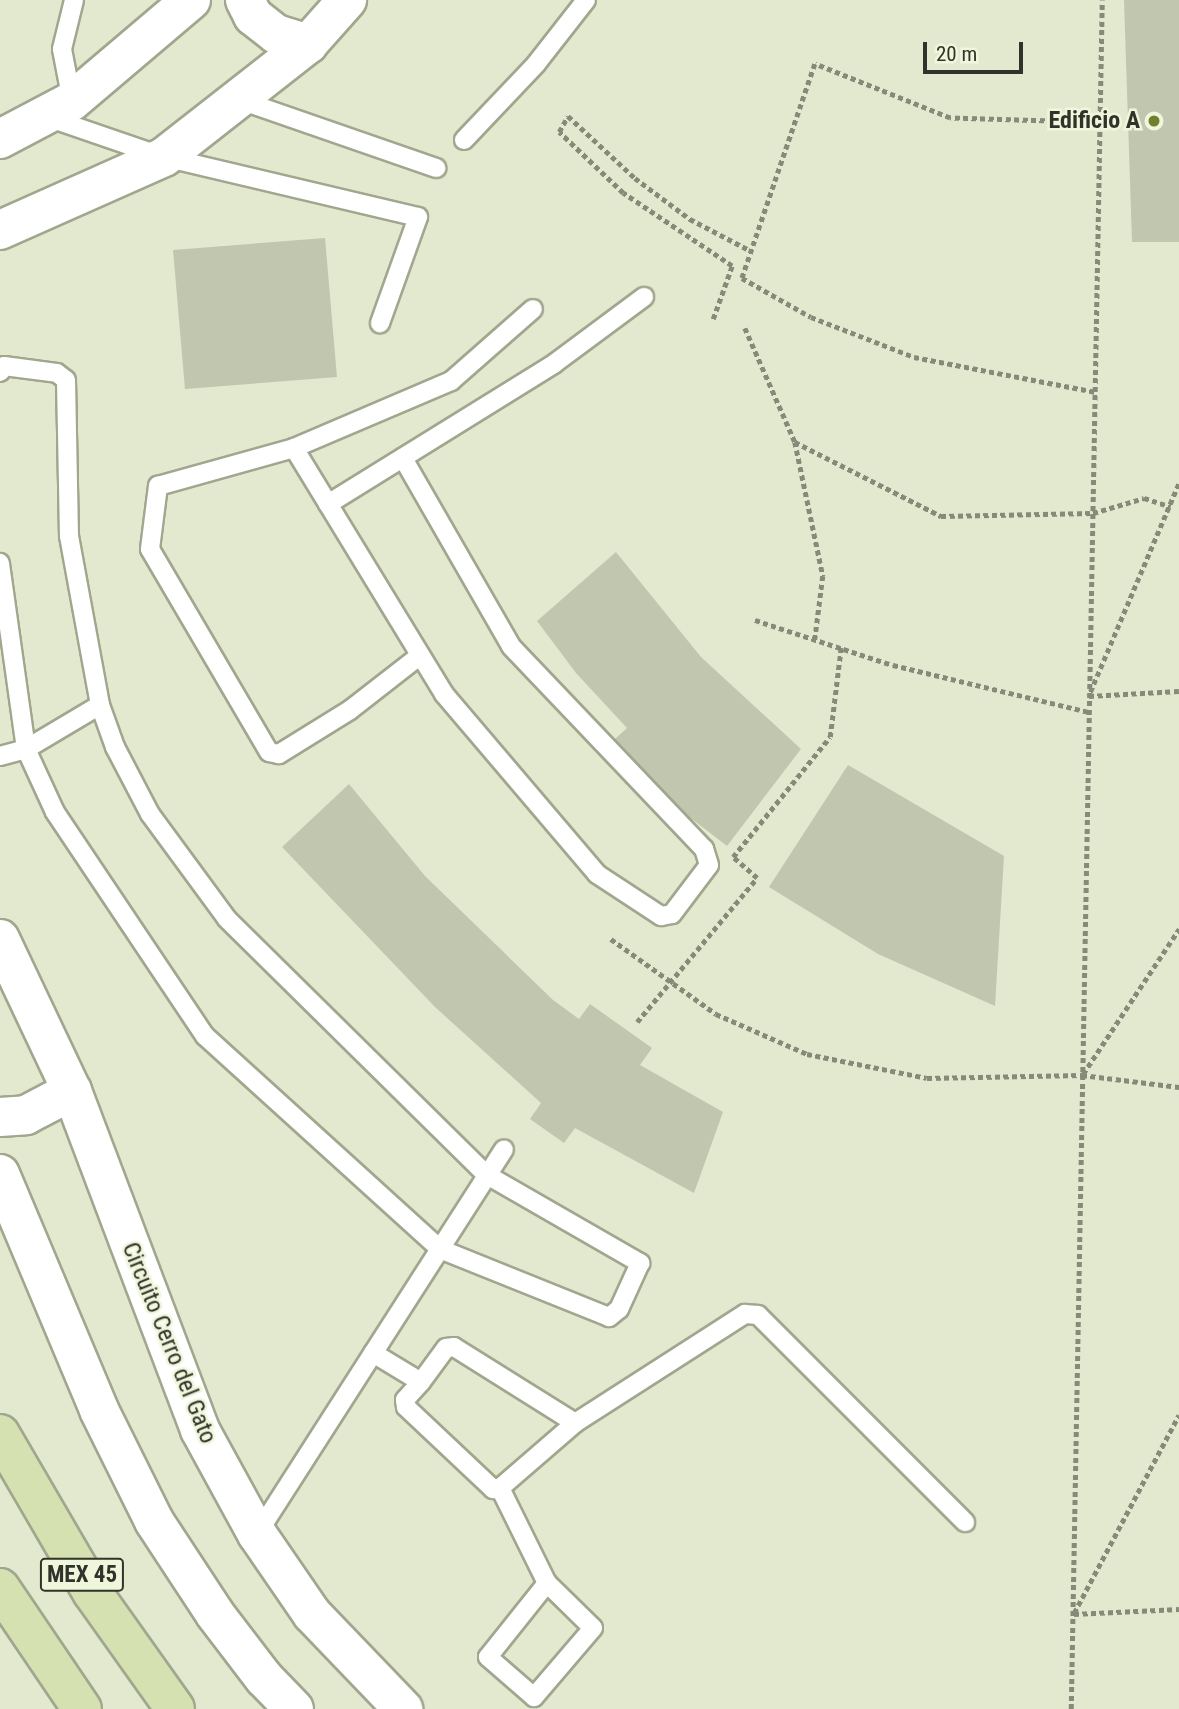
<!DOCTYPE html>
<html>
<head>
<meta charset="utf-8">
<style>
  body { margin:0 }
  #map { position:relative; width:1179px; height:1709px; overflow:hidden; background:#e2e9cf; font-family:"Roboto Condensed",sans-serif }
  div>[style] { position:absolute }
  .building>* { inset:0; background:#c0c7ae }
  .path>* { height:4.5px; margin-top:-2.25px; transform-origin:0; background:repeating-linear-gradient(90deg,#858a79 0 5px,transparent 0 8.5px) }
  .roads { filter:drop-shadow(2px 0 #a0a78e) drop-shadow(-2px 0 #a0a78e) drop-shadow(0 2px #a0a78e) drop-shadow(0 -2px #a0a78e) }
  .service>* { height:18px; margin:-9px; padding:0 9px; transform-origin:9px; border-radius:9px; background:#fff }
  .tertiary>* { height:38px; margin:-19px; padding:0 19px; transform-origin:19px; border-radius:19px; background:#fff }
  .primary>* { height:38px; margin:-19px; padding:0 19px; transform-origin:19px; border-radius:19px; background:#d6e1b2 }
  .dots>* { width:19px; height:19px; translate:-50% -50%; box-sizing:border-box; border:4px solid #eff6dc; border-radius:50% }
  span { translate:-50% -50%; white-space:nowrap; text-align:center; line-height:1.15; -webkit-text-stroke:5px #eff6dc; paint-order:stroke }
  .shield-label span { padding:2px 5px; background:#eff6dc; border:2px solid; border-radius:5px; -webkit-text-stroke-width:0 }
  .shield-label { font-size:23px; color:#303329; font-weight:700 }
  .poi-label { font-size:24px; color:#303329; font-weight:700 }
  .right { translate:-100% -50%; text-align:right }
  .street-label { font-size:24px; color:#303329 }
  .scale { position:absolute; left:923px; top:42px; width:100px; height:32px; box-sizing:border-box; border:4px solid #303329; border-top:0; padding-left:9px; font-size:21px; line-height:24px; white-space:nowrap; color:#303329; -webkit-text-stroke:5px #eff6dc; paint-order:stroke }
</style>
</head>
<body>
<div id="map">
  <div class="building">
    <i style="clip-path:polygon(1124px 0,1179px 0,1179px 242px,1132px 242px)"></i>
    <i style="clip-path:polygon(325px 238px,337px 377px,185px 389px,173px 250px)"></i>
    <i style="clip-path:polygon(616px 552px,701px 657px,801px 749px,727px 846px,688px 816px,615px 739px,627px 728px,576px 673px,537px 621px)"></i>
    <i style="clip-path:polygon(848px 765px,1004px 856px,995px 1006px,878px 954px,769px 887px)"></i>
    <i style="clip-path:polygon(349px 784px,425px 876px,553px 1000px,579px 1019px,590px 1004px,652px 1048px,640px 1065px,723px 1112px,694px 1193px,575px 1128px,564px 1143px,530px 1119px,541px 1103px,435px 1007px,282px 847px)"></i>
  </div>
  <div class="path">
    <i style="left:1053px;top:121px;width:103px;rotate:-178.3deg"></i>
    <i style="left:950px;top:118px;width:145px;rotate:-158.2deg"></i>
    <i style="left:815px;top:64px;width:226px;rotate:108.8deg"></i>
    <i style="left:742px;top:278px;width:79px;rotate:29.5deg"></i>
    <i style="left:811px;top:317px;width:110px;rotate:21.2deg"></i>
    <i style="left:914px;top:357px;width:184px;rotate:10.9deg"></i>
    <i style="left:713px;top:319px;width:56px;rotate:-70.3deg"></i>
    <i style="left:732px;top:266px;width:131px;rotate:-146.2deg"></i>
    <i style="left:623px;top:193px;width:88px;rotate:-136.4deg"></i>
    <i style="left:559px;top:132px;width:18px;rotate:-61deg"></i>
    <i style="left:568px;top:116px;width:91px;rotate:42.8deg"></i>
    <i style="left:635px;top:178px;width:69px;rotate:36.7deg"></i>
    <i style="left:690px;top:219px;width:69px;rotate:27.7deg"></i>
    <i style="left:745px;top:328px;width:124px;rotate:66.3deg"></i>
    <i style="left:795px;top:442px;width:137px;rotate:78.2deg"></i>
    <i style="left:823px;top:576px;width:64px;rotate:97.2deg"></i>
    <i style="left:795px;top:442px;width:164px;rotate:26.9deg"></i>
    <i style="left:941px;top:516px;width:152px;rotate:-1.1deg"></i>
    <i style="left:1093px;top:513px;width:53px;rotate:-16.4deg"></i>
    <i style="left:1144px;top:498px;width:28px;rotate:18deg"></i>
    <i style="left:1179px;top:484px;width:230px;rotate:113deg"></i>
    <i style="left:1089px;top:696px;width:90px;rotate:-3.2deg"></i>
    <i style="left:755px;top:620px;width:145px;rotate:18.1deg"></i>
    <i style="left:893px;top:665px;width:202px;rotate:13.5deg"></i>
    <i style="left:611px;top:939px;width:129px;rotate:35.5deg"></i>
    <i style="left:716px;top:1014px;width:99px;rotate:23.7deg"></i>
    <i style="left:807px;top:1054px;width:122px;rotate:11.3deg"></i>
    <i style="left:927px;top:1078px;width:155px;rotate:-1.1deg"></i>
    <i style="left:1082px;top:1075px;width:98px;rotate:7.1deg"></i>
    <i style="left:637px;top:1022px;width:187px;rotate:-50.2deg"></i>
    <i style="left:757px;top:878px;width:32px;rotate:-139deg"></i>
    <i style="left:733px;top:857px;width:154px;rotate:-51.1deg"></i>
    <i style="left:830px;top:737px;width:90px;rotate:-83deg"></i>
    <i style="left:1083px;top:1074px;width:174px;rotate:-56.5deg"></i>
    <i style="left:1074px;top:1613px;width:224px;rotate:-62.1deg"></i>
    <i style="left:1074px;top:1614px;width:105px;rotate:-2.7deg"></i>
    <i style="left:1071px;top:1709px;width:1709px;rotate:-88.96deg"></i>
  </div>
  <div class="roads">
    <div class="service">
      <i style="left:237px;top:99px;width:211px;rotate:19.1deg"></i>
      <i style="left:72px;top:101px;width:53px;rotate:-100.9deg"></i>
      <i style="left:62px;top:49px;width:50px;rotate:-76.2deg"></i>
      <i style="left:47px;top:117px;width:124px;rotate:18.9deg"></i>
      <i style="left:164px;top:157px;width:261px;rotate:13.3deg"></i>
      <i style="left:418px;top:217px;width:113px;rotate:109.7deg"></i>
      <i style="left:464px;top:140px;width:105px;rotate:-46.5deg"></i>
      <i style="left:536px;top:64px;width:81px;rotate:-52deg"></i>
      <i style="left:0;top:372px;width:7px;rotate:-56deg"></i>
      <i style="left:4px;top:366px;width:53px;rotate:7.5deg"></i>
      <i style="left:57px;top:373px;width:11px;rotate:38deg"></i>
      <i style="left:66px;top:380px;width:156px;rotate:88.9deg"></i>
      <i style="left:69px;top:536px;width:172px;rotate:79.6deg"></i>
      <i style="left:100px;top:705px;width:45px;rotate:70.3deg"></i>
      <i style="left:115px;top:747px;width:76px;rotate:62.4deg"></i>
      <i style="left:150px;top:814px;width:130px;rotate:53.7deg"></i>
      <i style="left:227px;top:919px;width:365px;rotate:44.6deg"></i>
      <i style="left:487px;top:1175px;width:177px;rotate:29.9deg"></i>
      <i style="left:640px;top:1263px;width:51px;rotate:114.5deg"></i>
      <i style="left:619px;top:1309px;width:13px;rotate:141deg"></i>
      <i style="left:609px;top:1317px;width:182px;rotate:-158.1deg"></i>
      <i style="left:440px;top:1249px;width:317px;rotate:-137.8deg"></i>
      <i style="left:205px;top:1036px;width:270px;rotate:-123.8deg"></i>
      <i style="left:55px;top:812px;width:69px;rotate:-114.7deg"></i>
      <i style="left:26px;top:749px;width:188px;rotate:-98deg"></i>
      <i style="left:294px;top:448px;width:288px;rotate:58.6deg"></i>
      <i style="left:444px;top:694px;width:236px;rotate:49.6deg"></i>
      <i style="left:597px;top:874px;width:77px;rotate:33.3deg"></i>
      <i style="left:661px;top:916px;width:11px;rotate:-10deg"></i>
      <i style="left:672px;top:914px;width:61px;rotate:-52.9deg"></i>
      <i style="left:709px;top:865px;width:17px;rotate:-107deg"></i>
      <i style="left:704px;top:849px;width:280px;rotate:-133.6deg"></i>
      <i style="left:511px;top:646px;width:217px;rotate:-119.9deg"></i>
      <i style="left:328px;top:504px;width:267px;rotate:-31.8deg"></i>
      <i style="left:555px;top:363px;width:111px;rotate:-36.6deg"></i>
      <i style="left:418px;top:657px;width:86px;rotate:142.1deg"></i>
      <i style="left:350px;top:710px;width:84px;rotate:148.2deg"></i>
      <i style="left:279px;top:754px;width:10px;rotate:-169deg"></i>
      <i style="left:269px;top:752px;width:235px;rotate:-120.4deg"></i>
      <i style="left:150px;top:549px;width:64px;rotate:-82.8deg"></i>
      <i style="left:158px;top:486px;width:141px;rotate:-15.6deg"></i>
      <i style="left:294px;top:448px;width:171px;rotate:-23.1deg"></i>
      <i style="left:451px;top:381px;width:109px;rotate:-41.3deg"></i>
      <i style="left:0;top:756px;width:27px;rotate:-15deg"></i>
      <i style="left:26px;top:749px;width:86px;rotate:-30.7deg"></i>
      <i style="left:373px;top:1353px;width:56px;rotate:31.1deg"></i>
      <i style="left:421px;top:1382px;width:42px;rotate:-53.7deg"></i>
      <i style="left:446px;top:1348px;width:8px;rotate:-7deg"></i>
      <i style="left:454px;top:1347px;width:143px;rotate:32.1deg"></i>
      <i style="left:575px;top:1423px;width:202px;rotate:-32.7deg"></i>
      <i style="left:745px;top:1314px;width:13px;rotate:4deg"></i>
      <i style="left:758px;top:1315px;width:293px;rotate:45deg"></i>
      <i style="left:421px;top:1382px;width:24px;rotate:132deg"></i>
      <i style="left:405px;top:1400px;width:7px;rotate:82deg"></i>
      <i style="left:406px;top:1407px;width:120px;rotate:43.3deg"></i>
      <i style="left:493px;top:1489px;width:7px;rotate:-8deg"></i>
      <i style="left:500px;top:1488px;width:99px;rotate:-40.9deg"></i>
      <i style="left:500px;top:1488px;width:106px;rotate:63.7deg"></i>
      <i style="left:547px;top:1583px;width:64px;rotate:44.4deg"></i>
      <i style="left:593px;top:1628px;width:91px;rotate:130.5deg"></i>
      <i style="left:534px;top:1697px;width:61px;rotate:-139deg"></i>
      <i style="left:488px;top:1657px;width:95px;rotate:-51.4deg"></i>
      <i style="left:257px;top:1534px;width:457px;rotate:-57.3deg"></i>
    </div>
    <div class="tertiary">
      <i style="left:245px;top:0;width:18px;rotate:63deg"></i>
      <i style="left:253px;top:16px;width:29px;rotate:38deg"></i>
      <i style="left:276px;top:34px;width:34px;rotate:17deg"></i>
      <i style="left:0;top:139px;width:81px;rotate:-27.8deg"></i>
      <i style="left:72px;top:101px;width:156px;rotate:-40.3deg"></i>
      <i style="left:0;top:230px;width:180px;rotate:-24deg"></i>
      <i style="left:164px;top:157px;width:183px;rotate:-38.1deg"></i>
      <i style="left:308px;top:44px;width:59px;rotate:-48.4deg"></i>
      <i style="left:0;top:939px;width:168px;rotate:64.7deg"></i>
      <i style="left:72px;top:1091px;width:362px;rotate:69.3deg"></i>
      <i style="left:200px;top:1430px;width:119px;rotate:61.3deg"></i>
      <i style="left:257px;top:1534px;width:97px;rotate:55.5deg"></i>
      <i style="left:312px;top:1614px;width:132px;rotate:46.2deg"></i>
      <i style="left:0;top:1117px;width:26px;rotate:-4deg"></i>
      <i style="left:26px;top:1115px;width:52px;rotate:-27.6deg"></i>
      <i style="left:0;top:1174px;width:256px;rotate:67.2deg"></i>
      <i style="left:99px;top:1410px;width:124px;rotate:63.6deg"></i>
      <i style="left:154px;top:1521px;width:111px;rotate:56.7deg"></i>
      <i style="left:215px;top:1614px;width:81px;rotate:52.6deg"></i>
      <i style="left:264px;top:1678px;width:43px;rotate:45.9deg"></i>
    </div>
    <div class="primary">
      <i style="left:0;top:1434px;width:183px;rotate:59.8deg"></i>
      <i style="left:92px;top:1592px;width:143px;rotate:54.6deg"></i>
      <i style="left:0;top:1588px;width:146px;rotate:55.9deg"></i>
    </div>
  </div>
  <div class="dots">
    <i style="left:1154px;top:121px;background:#70802e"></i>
  </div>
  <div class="shield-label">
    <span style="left:82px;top:1575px">MEX 45</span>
  </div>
  <div class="poi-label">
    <span class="right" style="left:1140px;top:121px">Edificio A</span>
  </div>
  <div class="street-label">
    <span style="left:169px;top:1343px;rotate:68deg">Circuito Cerro del Gato</span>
  </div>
  <div class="scale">20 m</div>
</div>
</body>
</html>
